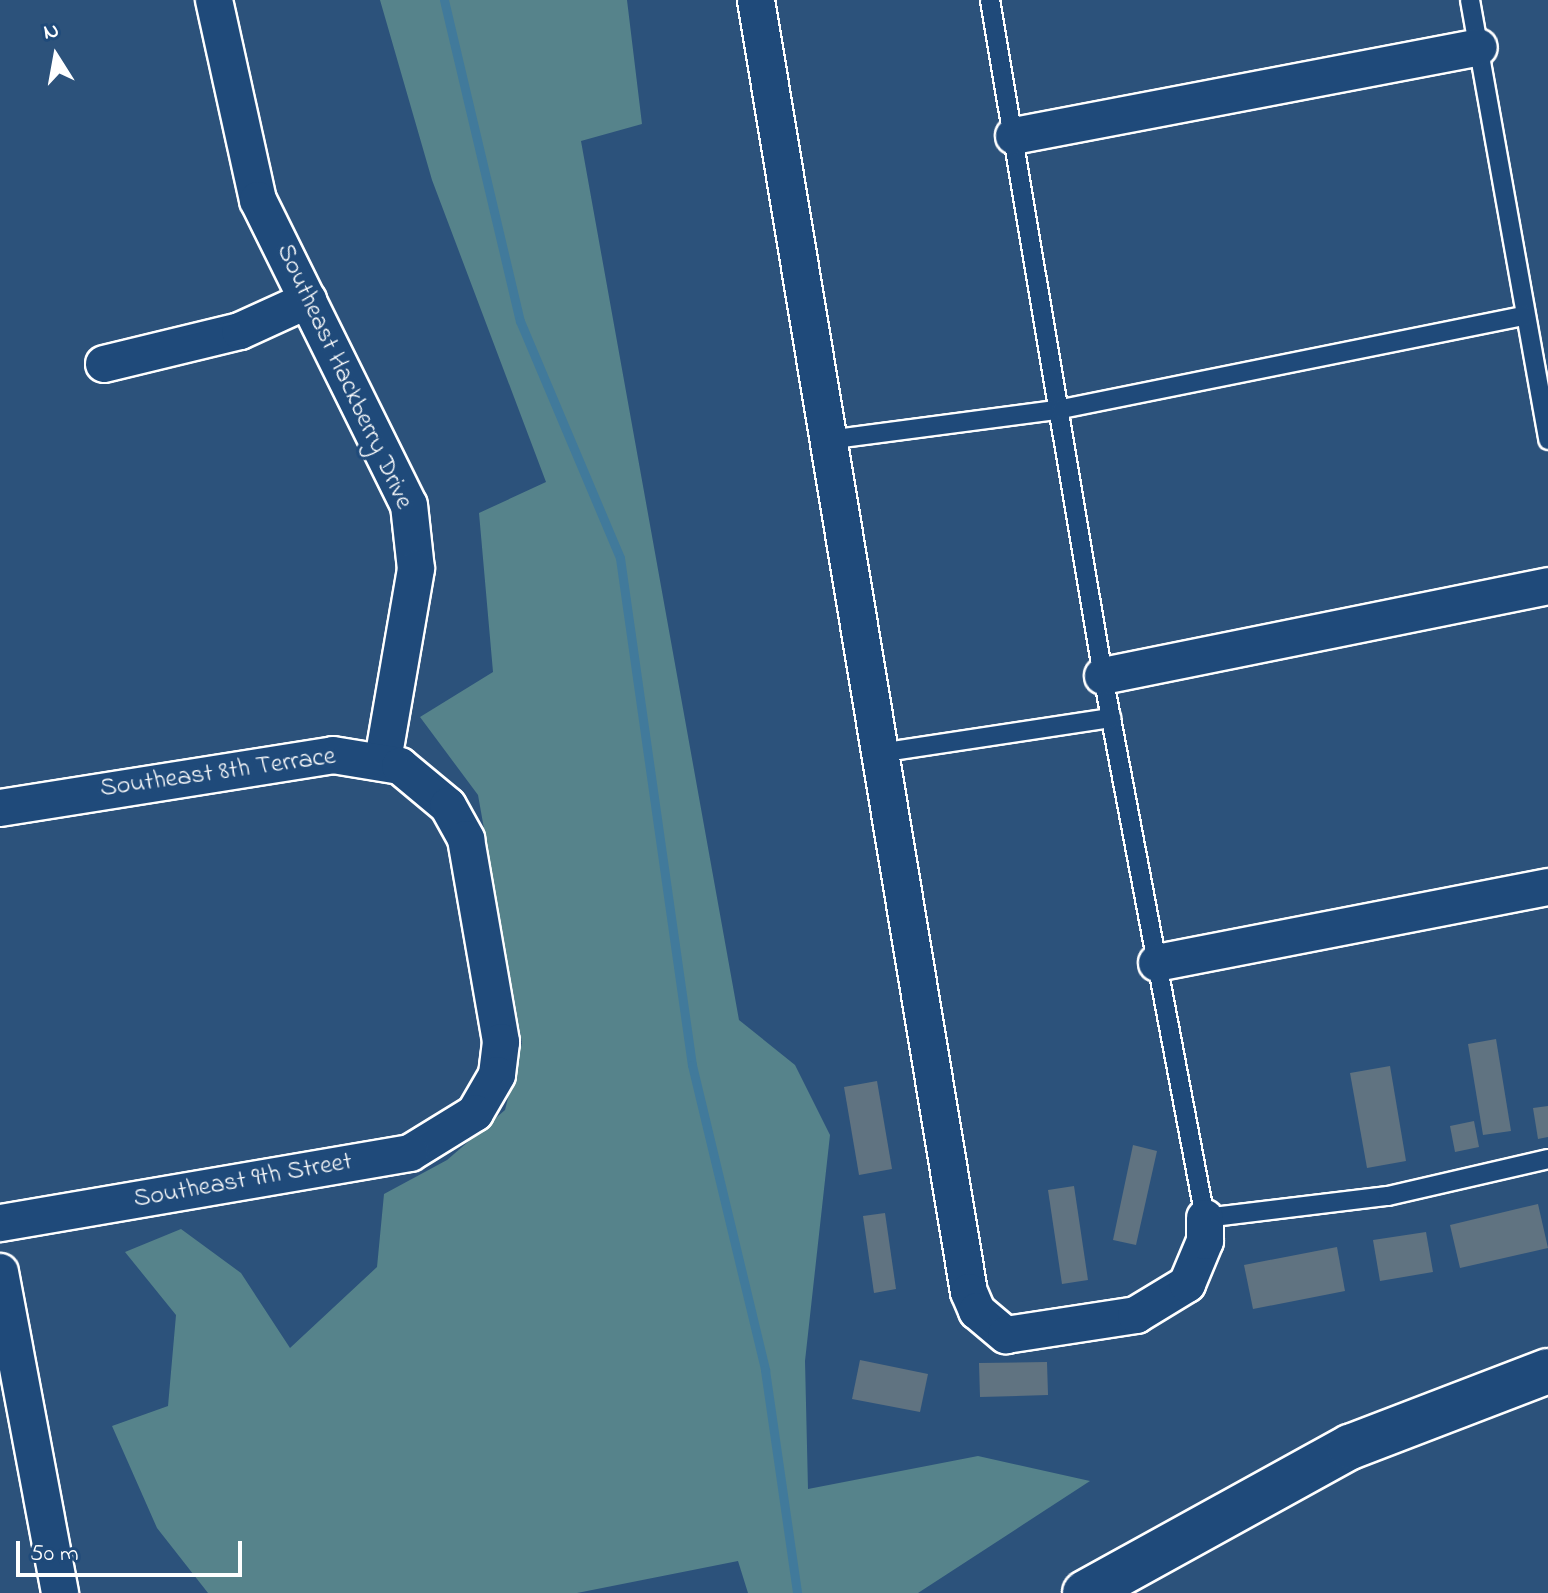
<!DOCTYPE html>
<html>
<head>
<meta charset="utf-8">
<style>
  body { margin:0 }
  #map { position:relative; width:1548px; height:1593px; overflow:hidden; background:#2c527b; font-family:"Indie Flower",sans-serif }
  div>[style] { position:absolute }
  .green>* { inset:0; background:#56838b }
  .stream>* { height:9px; margin:-4.5px; padding:0 4.5px; transform-origin:4.5px; border-radius:4.5px; background:#417a9b }
  .building>* { inset:0; background:#607381 }
  .roads { filter:drop-shadow(2px 0 #fff) drop-shadow(-2px 0 #fff) drop-shadow(0 2px #fff) drop-shadow(0 -2px #fff) }
  .service>* { height:18px; margin:-9px; padding:0 9px; transform-origin:9px; border-radius:9px; background:#1f4a7a }
  .minor>* { height:36px; margin:-18px; padding:0 18px; transform-origin:18px; border-radius:18px; background:#1f4a7a }
  .tertiary>* { height:44px; margin:-22px; padding:0 22px; transform-origin:22px; border-radius:22px; background:#1f4a7a }
  span { translate:-50% -50%; white-space:nowrap; text-align:center; line-height:1.15; -webkit-text-stroke:7px #1f4a7a; paint-order:stroke }
  .street-label { font-size:26px; color:#fff }
  .north { position:absolute; left:16px; top:16px; width:80px; height:80px; -webkit-text-stroke:6px #1f4a7a; paint-order:stroke; rotate:349deg; font-size:22px; font-weight:700; line-height:32px; text-align:center; color:#fff }
  .north::after { content:''; display:block; margin:auto; width:28px; height:36px; background:#fff; clip-path:polygon(50% 0,100% 100%,50% 72%,0 100%) }
  .scale { position:absolute; left:16px; top:1541px; width:226px; height:36px; box-sizing:border-box; border:4px solid #fff; border-top:0; padding-left:10px; font-size:24px; line-height:28px; white-space:nowrap; color:#fff; -webkit-text-stroke:6px #1f4a7a; paint-order:stroke }
</style>
</head>
<body>
<div id="map">
  <div class="green">
    <i style="clip-path:polygon(380px 0,627px 0,642px 124px,581px 141px,739px 1020px,795px 1065px,830px 1135px,805px 1361px,808px 1489px,978px 1456px,1090px 1481px,918px 1593px,748px 1593px,738px 1561px,577px 1593px,208px 1593px,157px 1528px,112px 1426px,168px 1406px,176px 1315px,125px 1252px,181px 1229px,241px 1273px,290px 1348px,377px 1267px,384px 1194px,447px 1160px,505px 1110px,522px 1043px,478px 795px,420px 717px,493px 672px,479px 513px,546px 482px,432px 180px)"></i>
  </div>
  <div class="stream">
    <i style="left:444px;top:0;width:330px;rotate:76.7deg"></i>
    <i style="left:520px;top:321px;width:257px;rotate:67.1deg"></i>
    <i style="left:620px;top:558px;width:512px;rotate:81.92deg"></i>
    <i style="left:692px;top:1065px;width:314px;rotate:76.5deg"></i>
    <i style="left:765px;top:1370px;width:225px;rotate:81.8deg"></i>
  </div>
  <div class="building">
    <i style="clip-path:polygon(1496px 1039px,1511px 1131px,1483px 1135px,1468px 1044px)"></i>
    <i style="clip-path:polygon(1390px 1066px,1406px 1161px,1367px 1168px,1350px 1073px)"></i>
    <i style="clip-path:polygon(877px 1081px,892px 1169px,859px 1175px,844px 1087px)"></i>
    <i style="clip-path:polygon(1548px 1106px,1548px 1137px,1538px 1139px,1533px 1108px)"></i>
    <i style="clip-path:polygon(1474px 1121px,1479px 1147px,1455px 1152px,1450px 1126px)"></i>
    <i style="clip-path:polygon(1133px 1145px,1157px 1151px,1136px 1245px,1113px 1240px)"></i>
    <i style="clip-path:polygon(1074px 1186px,1088px 1280px,1062px 1284px,1048px 1190px)"></i>
    <i style="clip-path:polygon(1538px 1204px,1548px 1248px,1460px 1268px,1450px 1225px)"></i>
    <i style="clip-path:polygon(885px 1213px,896px 1289px,874px 1293px,863px 1216px)"></i>
    <i style="clip-path:polygon(1426px 1232px,1433px 1272px,1380px 1281px,1373px 1240px)"></i>
    <i style="clip-path:polygon(1337px 1247px,1345px 1291px,1253px 1309px,1244px 1265px)"></i>
    <i style="clip-path:polygon(860px 1360px,928px 1374px,920px 1412px,852px 1399px)"></i>
    <i style="clip-path:polygon(1047px 1362px,1048px 1395px,980px 1397px,979px 1363px)"></i>
  </div>
  <div class="roads">
    <div class="service">
      <i style="left:990px;top:0;width:685px;rotate:80.51deg"></i>
      <i style="left:1103px;top:676px;width:552px;rotate:79.34deg"></i>
      <i style="left:1205px;top:1218px;width:184px;rotate:-6.9deg"></i>
      <i style="left:1388px;top:1196px;width:164px;rotate:-13deg"></i>
      <i style="left:1470px;top:0;width:447px;rotate:79.9deg"></i>
      <i style="left:828px;top:440px;width:236px;rotate:-7.5deg"></i>
      <i style="left:1062px;top:409px;width:472px;rotate:-11.4deg"></i>
      <i style="left:879px;top:753px;width:235px;rotate:-8.6deg"></i>
    </div>
    <div class="minor">
      <i style="left:214px;top:0;width:205px;rotate:77.6deg"></i>
      <i style="left:258px;top:200px;width:340px;rotate:63.7deg"></i>
      <i style="left:409px;top:505px;width:64px;rotate:83.8deg"></i>
      <i style="left:416px;top:569px;width:194px;rotate:99.8deg"></i>
      <i style="left:756px;top:0;width:1309px;rotate:80.64deg"></i>
      <i style="left:969px;top:1292px;width:21px;rotate:67deg"></i>
      <i style="left:977px;top:1311px;width:38px;rotate:40deg"></i>
      <i style="left:1006px;top:1335px;width:132px;rotate:-8.7deg"></i>
      <i style="left:1136px;top:1315px;width:60px;rotate:-31.3deg"></i>
      <i style="left:1187px;top:1284px;width:47px;rotate:-67.3deg"></i>
      <i style="left:1205px;top:1241px;width:23px;rotate:-90deg"></i>
      <i style="left:1014px;top:136px;width:473px;rotate:-10.8deg"></i>
      <i style="left:104px;top:364px;width:140px;rotate:-13.6deg"></i>
      <i style="left:240px;top:331px;width:75px;rotate:-24.5deg"></i>
      <i style="left:1103px;top:676px;width:454px;rotate:-11.4deg"></i>
      <i style="left:0;top:808px;width:337px;rotate:-9deg"></i>
      <i style="left:333px;top:755px;width:68px;rotate:9.3deg"></i>
      <i style="left:400px;top:766px;width:62px;rotate:39.8deg"></i>
      <i style="left:448px;top:806px;width:38px;rotate:61deg"></i>
      <i style="left:466px;top:839px;width:206px;rotate:80.2deg"></i>
      <i style="left:501px;top:1042px;width:33px;rotate:97deg"></i>
      <i style="left:497px;top:1075px;width:44px;rotate:120.1deg"></i>
      <i style="left:475px;top:1113px;width:76px;rotate:148.4deg"></i>
      <i style="left:410px;top:1153px;width:416px;rotate:170.3deg"></i>
      <i style="left:1157px;top:963px;width:398px;rotate:-11deg"></i>
      <i style="left:0;top:1272px;width:327px;rotate:79.4deg"></i>
    </div>
    <div class="tertiary">
      <i style="left:1085px;top:1593px;width:303px;rotate:-28.9deg"></i>
      <i style="left:1350px;top:1447px;width:212px;rotate:-21deg"></i>
    </div>
  </div>
  <div class="street-label">
    <span style="left:343px;top:377px;rotate:65deg">Southeast Hackberry Drive</span>
    <span style="left:218px;top:774px;rotate:-8deg">Southeast 8th Terrace</span>
    <span style="left:243px;top:1182px;rotate:-10deg">Southeast 9th Street</span>
  </div>
  <div class="north">N</div>
  <div class="scale">50 m</div>
</div>
</body>
</html>
